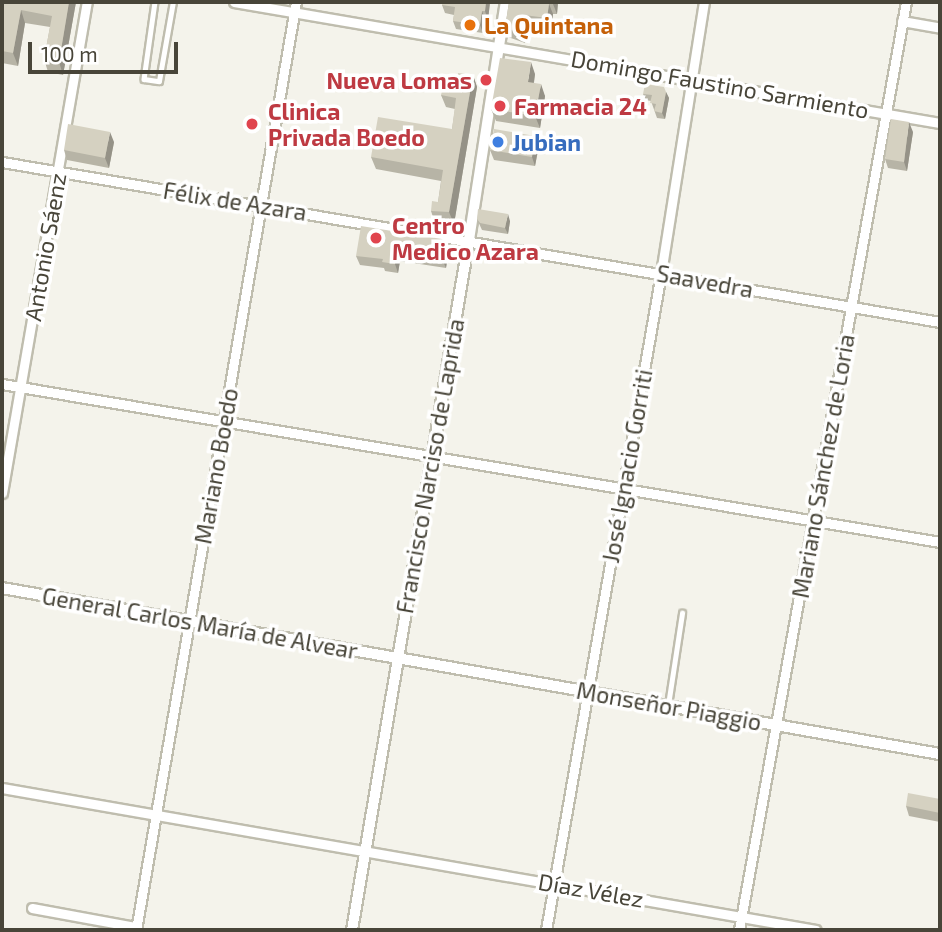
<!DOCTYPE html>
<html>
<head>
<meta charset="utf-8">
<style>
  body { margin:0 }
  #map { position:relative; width:942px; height:932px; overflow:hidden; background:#f4f3eb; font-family:"Exo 2",sans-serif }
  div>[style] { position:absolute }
  .roads { filter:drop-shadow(2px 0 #bfbdae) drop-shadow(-2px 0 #bfbdae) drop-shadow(0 2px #bfbdae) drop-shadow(0 -2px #bfbdae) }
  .service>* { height:4.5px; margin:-2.25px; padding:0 2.25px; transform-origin:2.25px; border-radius:2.25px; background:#fff }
  .minor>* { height:9px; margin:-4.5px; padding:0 4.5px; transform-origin:4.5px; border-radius:4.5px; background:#fff }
  .tertiary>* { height:10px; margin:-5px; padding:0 5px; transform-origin:5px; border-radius:5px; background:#fff }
  .wall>* { inset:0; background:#b7b4a6 }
  .shaded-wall>* { inset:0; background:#959287 }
  .building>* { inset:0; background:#d5d1c1 }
  .dots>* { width:19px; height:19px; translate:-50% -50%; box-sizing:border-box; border:4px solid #fff; border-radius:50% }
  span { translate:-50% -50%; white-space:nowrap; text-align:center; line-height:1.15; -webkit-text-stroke:7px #fff; paint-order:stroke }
  .food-label { font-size:23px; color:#c56008; font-weight:700 }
  .left { translate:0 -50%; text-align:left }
  .health-label { font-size:23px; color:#be3a42; font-weight:700 }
  .right { translate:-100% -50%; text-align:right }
  .street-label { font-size:23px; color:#484539 }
  .shop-label { font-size:23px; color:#366cbe; font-weight:700 }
  .frame { position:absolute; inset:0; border:4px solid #484539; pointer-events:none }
  .scale { position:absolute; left:28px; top:42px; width:150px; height:32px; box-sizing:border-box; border:4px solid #484539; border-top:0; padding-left:9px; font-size:21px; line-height:24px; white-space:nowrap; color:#484539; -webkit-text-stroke:5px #fff; paint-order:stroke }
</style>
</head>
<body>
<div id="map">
  <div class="roads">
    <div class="service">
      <i style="left:155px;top:2px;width:78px;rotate:98.1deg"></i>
      <i style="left:144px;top:79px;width:15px;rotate:8deg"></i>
      <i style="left:159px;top:81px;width:80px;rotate:-80deg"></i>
      <i style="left:668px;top:705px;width:93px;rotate:-81.3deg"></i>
    </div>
    <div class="minor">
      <i style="left:234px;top:2px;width:716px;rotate:9.73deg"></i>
      <i style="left:902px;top:21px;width:39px;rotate:10deg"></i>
      <i style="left:2px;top:162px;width:952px;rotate:9.68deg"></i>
      <i style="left:2px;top:384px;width:951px;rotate:9.56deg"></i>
      <i style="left:2px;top:493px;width:498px;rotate:-80.2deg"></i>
      <i style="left:2px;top:788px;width:826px;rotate:9.9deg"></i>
      <i style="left:32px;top:908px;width:106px;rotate:10.4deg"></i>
      <i style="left:136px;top:930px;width:942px;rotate:-80.22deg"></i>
      <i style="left:546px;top:930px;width:667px;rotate:-80.07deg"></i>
      <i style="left:661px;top:273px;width:274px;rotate:-81deg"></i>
      <i style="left:739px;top:930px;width:943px;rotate:-79.8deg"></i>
    </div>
    <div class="tertiary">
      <i style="left:2px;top:588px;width:953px;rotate:10.04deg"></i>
      <i style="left:352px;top:930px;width:700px;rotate:-80.38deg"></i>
      <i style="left:469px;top:240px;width:241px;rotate:-81.2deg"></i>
    </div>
  </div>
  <div class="wall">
    <i style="clip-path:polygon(4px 2px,76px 2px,63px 75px,48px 72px,44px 59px,50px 27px,25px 23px,18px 66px,2px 63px,2px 15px)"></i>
    <i style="clip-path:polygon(490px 2px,488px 20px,485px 19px,483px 33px,456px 29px,453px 21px,454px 15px,445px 13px,442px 5px)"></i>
    <i style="clip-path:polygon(509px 2px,558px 2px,557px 14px,553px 14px,551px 28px,527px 24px,525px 43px,508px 37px,505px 28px)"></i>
    <i style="clip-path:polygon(535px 74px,534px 83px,545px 96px,540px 128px,496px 121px,491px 109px)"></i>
    <i style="clip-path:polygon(473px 75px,477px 87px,454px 224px,435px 223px,431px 211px,438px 202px,441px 181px,376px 169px,371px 157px,452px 129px,455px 109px,446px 107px,441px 95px)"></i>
    <i style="clip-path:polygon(666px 92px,669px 98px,665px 119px,657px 118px,651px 101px,646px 100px,643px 94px)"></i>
    <i style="clip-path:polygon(913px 132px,907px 171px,888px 168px,885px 159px)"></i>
    <i style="clip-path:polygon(114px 142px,109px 168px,67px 160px,64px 150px)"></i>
    <i style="clip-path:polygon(539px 145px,535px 166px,494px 160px,490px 150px)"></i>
    <i style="clip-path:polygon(477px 219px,510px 221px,508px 234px,482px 230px)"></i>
    <i style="clip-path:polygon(444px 245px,448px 254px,446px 268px,400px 261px,398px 273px,385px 271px,384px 268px,360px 265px,356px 256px)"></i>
    <i style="clip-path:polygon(940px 799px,940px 822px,909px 816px,906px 806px)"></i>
  </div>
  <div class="shaded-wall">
    <i style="clip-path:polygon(69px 2px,76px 2px,63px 75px,59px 62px)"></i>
    <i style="clip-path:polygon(486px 2px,490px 2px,488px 20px,485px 11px)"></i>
    <i style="clip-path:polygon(553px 2px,558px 2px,557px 14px,553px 4px)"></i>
    <i style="clip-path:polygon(549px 4px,553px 14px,551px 28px,547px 18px)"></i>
    <i style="clip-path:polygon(21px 10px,25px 23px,18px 66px,13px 53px)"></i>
    <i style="clip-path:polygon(482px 11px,485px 19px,483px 33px,480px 25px)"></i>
    <i style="clip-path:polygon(524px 15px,527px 24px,525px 43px,522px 33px)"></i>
    <i style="clip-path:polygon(531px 62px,535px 74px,532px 94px,528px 82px)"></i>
    <i style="clip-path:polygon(473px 75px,477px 87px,454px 224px,449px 212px)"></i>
    <i style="clip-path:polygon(541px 84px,545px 96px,540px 128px,535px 116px)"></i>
    <i style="clip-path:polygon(666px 92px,669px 98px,665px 119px,662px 113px)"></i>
    <i style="clip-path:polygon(909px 122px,913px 132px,907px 171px,904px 162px)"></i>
    <i style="clip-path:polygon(110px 132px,114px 142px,109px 168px,105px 158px)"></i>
    <i style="clip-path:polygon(535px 136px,539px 145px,535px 166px,532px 157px)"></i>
    <i style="clip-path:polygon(508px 214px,510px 221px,508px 234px,505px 228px)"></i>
    <i style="clip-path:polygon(444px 245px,448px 254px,446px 268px,442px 259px)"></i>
    <i style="clip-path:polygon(397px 252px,400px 261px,398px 273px,395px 264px)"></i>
  </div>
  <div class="building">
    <i style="clip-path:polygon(4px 2px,69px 2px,59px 62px,44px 59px,52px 16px,21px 10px,13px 53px,2px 51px,2px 15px)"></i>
    <i style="clip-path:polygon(442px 2px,486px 2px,485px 11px,482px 11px,480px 25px,453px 21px,455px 7px,442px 5px)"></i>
    <i style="clip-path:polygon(509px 2px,553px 2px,553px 4px,549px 4px,547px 18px,524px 15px,522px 33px,505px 28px)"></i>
    <i style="clip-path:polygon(500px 58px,531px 62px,528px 82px,541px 84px,535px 116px,491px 109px)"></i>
    <i style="clip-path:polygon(458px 73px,473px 75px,449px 212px,431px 211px,432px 201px,438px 202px,443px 170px,371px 157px,378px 117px,452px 129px,456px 98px,441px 95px,444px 83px,457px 85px)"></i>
    <i style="clip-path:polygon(645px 84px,664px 87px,666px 92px,662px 113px,654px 111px,656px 104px,650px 103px,652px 95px,643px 94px)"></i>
    <i style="clip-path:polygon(891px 119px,909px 122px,904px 162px,885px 159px)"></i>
    <i style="clip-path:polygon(68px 124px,110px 132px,105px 158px,64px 150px)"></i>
    <i style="clip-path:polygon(494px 129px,535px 136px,532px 157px,490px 150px)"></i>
    <i style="clip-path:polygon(478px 209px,508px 214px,505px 228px,480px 223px,477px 219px)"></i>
    <i style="clip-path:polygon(361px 226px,442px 239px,444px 245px,442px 259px,397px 252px,395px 264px,382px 262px,383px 259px,356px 256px)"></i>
    <i style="clip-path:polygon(908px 793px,940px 799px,940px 813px,906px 806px)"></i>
  </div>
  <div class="dots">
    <i style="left:470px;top:25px;background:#e8710a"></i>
    <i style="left:486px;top:80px;background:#e0444e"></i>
    <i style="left:500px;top:106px;background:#e0444e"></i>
    <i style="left:252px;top:124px;background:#e0444e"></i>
    <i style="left:498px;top:142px;background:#3f7fe0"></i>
    <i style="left:376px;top:238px;background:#e0444e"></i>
  </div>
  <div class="food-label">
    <span class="left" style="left:484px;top:25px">La Quintana</span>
  </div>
  <div class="health-label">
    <span class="right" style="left:472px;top:80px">Nueva Lomas</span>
    <span class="left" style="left:514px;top:106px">Farmacia 24</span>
    <span class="left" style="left:268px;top:124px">Clinica<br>Privada Boedo</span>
    <span class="left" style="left:392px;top:238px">Centro<br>Medico Azara</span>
  </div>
  <div class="street-label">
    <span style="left:720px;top:84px;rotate:10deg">Domingo Faustino Sarmiento</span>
    <span style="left:235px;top:201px;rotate:9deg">Félix de Azara</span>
    <span style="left:45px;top:247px;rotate:-80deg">Antonio Sáenz</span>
    <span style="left:705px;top:281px;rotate:10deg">Saavedra</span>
    <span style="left:216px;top:466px;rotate:-80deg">Mariano Boedo</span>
    <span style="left:430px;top:466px;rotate:-80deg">Francisco Narciso de Laprida</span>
    <span style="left:627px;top:466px;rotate:-80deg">José Ignacio Gorriti</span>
    <span style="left:823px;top:466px;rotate:-80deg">Mariano Sánchez de Loria</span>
    <span style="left:200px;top:623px;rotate:10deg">General Carlos María de Alvear</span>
    <span style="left:669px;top:706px;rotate:10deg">Monseñor Piaggio</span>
    <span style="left:591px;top:890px;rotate:10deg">Díaz Vélez</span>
  </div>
  <div class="shop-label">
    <span class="left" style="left:512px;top:142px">Jubian</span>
  </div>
  <div class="frame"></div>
  <div class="scale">100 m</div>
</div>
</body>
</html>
